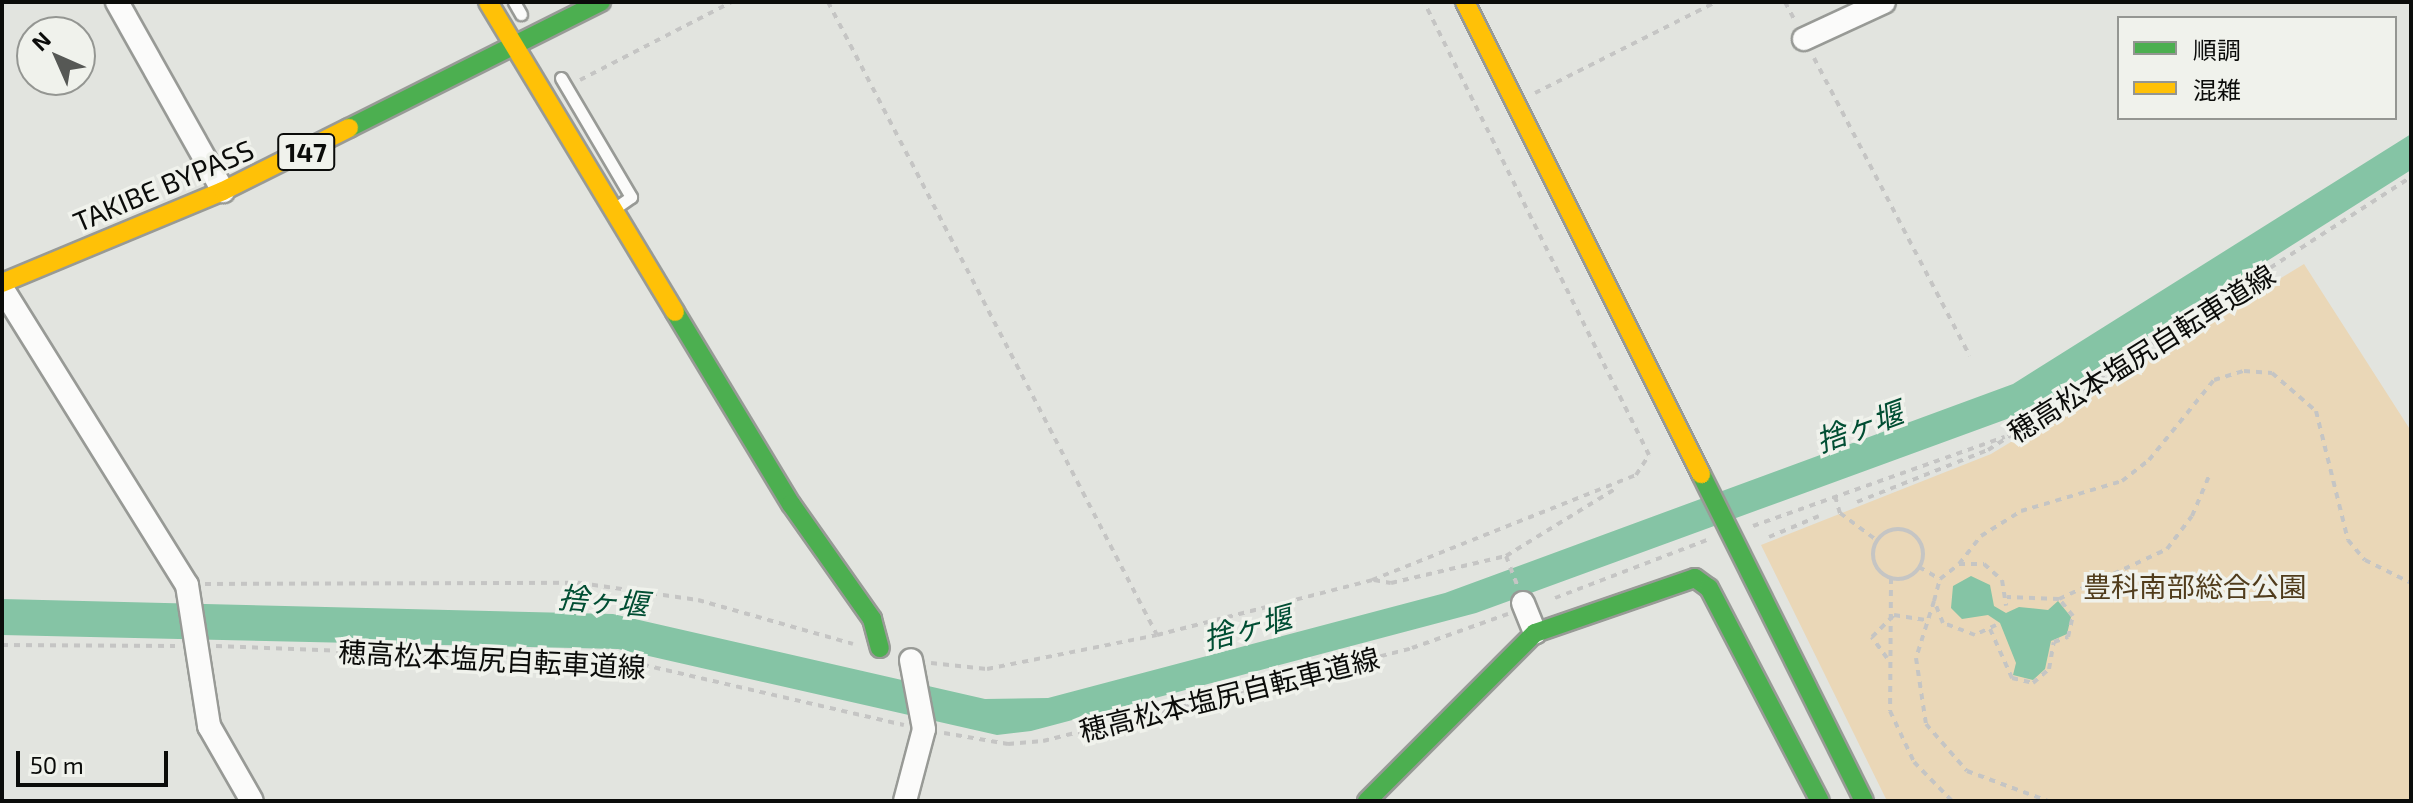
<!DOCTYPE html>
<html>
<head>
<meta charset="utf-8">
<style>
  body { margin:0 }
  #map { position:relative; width:2413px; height:803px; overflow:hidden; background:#e2e4df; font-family:"Exo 2","Noto Sans JP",sans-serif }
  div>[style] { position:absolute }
  .green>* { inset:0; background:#ead7b7 }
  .water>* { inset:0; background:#85c4a5 }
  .path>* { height:4px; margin-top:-2px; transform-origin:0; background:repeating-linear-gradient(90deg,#c5c5c4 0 6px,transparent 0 12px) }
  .path>.ring { margin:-2px; padding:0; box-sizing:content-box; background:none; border:4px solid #c5c5c4; border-radius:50% }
  .roads { filter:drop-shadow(2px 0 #989a96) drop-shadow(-2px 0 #989a96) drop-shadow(0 2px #989a96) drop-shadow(0 -2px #989a96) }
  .lane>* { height:11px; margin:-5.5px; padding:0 5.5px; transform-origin:5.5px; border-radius:5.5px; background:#fbfbfa }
  .street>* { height:22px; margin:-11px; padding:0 11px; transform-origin:11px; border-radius:11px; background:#fbfbfa }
  .fast>* { height:18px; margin:-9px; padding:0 9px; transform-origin:9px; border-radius:9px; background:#4caf50 }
  .slow>* { height:18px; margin:-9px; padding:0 9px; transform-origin:9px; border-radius:9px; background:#ffc107 }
  span { translate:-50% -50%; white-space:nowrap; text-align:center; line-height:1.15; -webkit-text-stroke:7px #f0f2ec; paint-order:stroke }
  .shield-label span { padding:2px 6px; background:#f0f2ec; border:2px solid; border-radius:6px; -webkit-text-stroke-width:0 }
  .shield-label { font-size:26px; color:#0b0c0a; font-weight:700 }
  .street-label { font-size:28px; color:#0b0c0a }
  .park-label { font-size:28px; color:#503c1c }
  .water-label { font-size:30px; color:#014e33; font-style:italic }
  .frame { position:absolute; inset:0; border:4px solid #0b0c0a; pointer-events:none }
  .legend { position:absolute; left:2117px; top:16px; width:280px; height:104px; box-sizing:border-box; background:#f0f2ec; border:2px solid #949692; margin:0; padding:10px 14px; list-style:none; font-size:24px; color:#0b0c0a }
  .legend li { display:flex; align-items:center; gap:16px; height:40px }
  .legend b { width:40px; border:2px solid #949692 }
  .north { position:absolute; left:16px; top:16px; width:80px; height:80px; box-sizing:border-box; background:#f0f2ec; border:2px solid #949692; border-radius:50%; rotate:315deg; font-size:22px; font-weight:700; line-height:32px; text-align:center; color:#0b0c0a }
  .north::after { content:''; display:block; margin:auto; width:28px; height:36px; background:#565855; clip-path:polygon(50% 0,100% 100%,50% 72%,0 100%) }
  .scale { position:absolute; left:16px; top:751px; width:152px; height:36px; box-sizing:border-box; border:4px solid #0b0c0a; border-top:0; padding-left:10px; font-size:24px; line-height:28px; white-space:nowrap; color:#0b0c0a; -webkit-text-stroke:6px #f0f2ec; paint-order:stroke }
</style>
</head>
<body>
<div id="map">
  <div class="green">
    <i style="clip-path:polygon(2304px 264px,2411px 431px,2411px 801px,1887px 801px,1761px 545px,1991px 454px)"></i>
  </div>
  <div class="water">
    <i style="clip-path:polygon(2411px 134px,2411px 170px,2052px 397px,2007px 419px,1476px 613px,1031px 731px,997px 735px,618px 649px,2px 635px,2px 599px,613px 614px,985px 699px,1048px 698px,1445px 593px,2013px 384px)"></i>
    <i style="clip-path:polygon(1971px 576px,1990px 585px,1994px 606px,2006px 613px,2019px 607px,2048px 610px,2058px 601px,2071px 617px,2067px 634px,2051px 641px,2045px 669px,2033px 680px,2013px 675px,2016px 663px,2000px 623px,1988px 615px,1962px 619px,1951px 608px,1953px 586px)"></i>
  </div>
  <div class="path">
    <i style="left:828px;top:2px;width:713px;rotate:62.54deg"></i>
    <i style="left:1785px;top:2px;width:21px;rotate:62deg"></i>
    <i style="left:1814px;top:58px;width:336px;rotate:62.4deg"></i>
    <i style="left:580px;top:80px;width:171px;rotate:-27.2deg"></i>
    <i style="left:1535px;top:93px;width:203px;rotate:-26.7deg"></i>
    <i style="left:1835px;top:496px;width:18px;rotate:74deg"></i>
    <i style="left:1840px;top:513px;width:44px;rotate:36.6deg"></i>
    <i style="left:1857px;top:502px;width:141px;rotate:-21.7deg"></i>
    <i style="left:1988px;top:450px;width:503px;rotate:-32.84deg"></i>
    <i style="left:1753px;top:526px;width:267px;rotate:-19.5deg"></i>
    <i class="ring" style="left:1873px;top:529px;width:46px;height:46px"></i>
    <i style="left:1769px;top:537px;width:54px;rotate:-22.8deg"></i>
    <i style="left:1506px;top:556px;width:31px;rotate:69deg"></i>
    <i style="left:1959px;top:564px;width:36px;rotate:-52deg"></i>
    <i style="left:1981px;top:536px;width:47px;rotate:-32deg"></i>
    <i style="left:2021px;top:511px;width:105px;rotate:-16.5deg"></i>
    <i style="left:2122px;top:481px;width:34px;rotate:-38deg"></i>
    <i style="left:2149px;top:460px;width:103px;rotate:-50.9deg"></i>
    <i style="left:2214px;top:380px;width:31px;rotate:-17deg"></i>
    <i style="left:2244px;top:371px;width:28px;rotate:4deg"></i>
    <i style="left:2272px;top:373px;width:58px;rotate:40.8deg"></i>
    <i style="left:2316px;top:411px;width:133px;rotate:76.1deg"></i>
    <i style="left:2348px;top:540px;width:26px;rotate:50deg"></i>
    <i style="left:2365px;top:560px;width:51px;rotate:26.6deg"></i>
    <i style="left:1919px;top:567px;width:24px;rotate:30deg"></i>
    <i style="left:1891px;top:578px;width:133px;rotate:90.4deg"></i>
    <i style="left:1890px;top:711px;width:56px;rotate:64.8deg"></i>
    <i style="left:1914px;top:762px;width:54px;rotate:45.7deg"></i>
    <i style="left:1374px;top:580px;width:17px;rotate:10deg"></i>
    <i style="left:1391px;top:583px;width:118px;rotate:-13.2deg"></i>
    <i style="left:1506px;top:556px;width:128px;rotate:-31.6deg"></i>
    <i style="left:205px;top:584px;width:375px;rotate:-0.2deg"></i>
    <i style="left:580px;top:583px;width:119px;rotate:8.2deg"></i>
    <i style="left:698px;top:600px;width:161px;rotate:15.8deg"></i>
    <i style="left:1555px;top:598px;width:163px;rotate:-20.9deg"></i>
    <i style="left:2059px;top:599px;width:119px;rotate:-24.8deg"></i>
    <i style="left:2167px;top:549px;width:41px;rotate:-52.9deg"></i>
    <i style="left:2192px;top:516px;width:43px;rotate:-67deg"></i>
    <i style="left:1934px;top:601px;width:60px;rotate:107.5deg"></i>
    <i style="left:1916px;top:658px;width:67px;rotate:81.4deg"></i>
    <i style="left:1926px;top:724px;width:62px;rotate:48.9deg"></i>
    <i style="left:1967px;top:771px;width:86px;rotate:20.3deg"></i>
    <i style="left:1996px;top:625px;width:23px;rotate:155deg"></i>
    <i style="left:1975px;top:635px;width:34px;rotate:-159deg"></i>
    <i style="left:1943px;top:623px;width:24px;rotate:-112deg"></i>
    <i style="left:1934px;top:601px;width:23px;rotate:-75deg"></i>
    <i style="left:1940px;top:579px;width:24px;rotate:-38deg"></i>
    <i style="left:1959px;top:564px;width:25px"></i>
    <i style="left:1984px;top:564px;width:24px;rotate:42deg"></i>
    <i style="left:2002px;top:580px;width:26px;rotate:81deg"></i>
    <i style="left:1990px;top:629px;width:54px;rotate:65.8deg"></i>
    <i style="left:2012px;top:678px;width:22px;rotate:13deg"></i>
    <i style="left:2033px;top:683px;width:21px;rotate:-41deg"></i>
    <i style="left:2049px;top:669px;width:27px;rotate:-80deg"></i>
    <i style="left:2054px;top:642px;width:15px;rotate:-20deg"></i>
    <i style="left:2068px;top:637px;width:22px;rotate:-77deg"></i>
    <i style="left:2073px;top:616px;width:22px;rotate:-129deg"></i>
    <i style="left:2059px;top:599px;width:52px;rotate:-177.8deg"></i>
    <i style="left:2px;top:645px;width:173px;rotate:0.3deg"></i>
    <i style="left:216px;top:646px;width:415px;rotate:2.2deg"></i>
    <i style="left:631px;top:662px;width:280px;rotate:13deg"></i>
    <i style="left:1887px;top:658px;width:26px;rotate:-126deg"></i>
    <i style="left:1872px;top:637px;width:31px;rotate:-45deg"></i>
    <i style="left:1894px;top:615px;width:32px;rotate:9deg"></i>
    <i style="left:931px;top:663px;width:56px;rotate:6.1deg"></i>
    <i style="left:987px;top:669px;width:173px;rotate:-11.3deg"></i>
    <i style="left:1157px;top:635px;width:222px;rotate:-14.3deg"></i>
    <i style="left:1372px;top:580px;width:284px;rotate:-21.7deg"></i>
    <i style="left:1636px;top:475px;width:24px;rotate:-57deg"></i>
    <i style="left:1649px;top:455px;width:506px;rotate:-116.41deg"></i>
    <i style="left:944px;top:733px;width:65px;rotate:9.8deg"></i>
    <i style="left:1008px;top:744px;width:35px;rotate:-5deg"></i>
    <i style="left:1043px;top:741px;width:381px;rotate:-14.1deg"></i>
    <i style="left:1412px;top:648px;width:102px;rotate:-19.5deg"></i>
  </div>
  <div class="roads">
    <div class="lane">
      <i style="left:514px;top:2px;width:14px;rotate:60deg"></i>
      <i style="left:561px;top:78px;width:138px;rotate:59.5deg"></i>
      <i style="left:631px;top:197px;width:21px;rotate:145deg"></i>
    </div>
    <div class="street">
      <i style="left:117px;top:2px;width:217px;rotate:60.7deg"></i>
      <i style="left:1804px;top:39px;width:88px;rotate:-24.8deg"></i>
      <i style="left:2px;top:288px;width:350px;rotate:58.1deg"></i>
      <i style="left:187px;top:585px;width:143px;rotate:81.1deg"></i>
      <i style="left:209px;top:726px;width:86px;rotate:60.2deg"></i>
      <i style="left:1523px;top:603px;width:32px;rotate:68deg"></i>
      <i style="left:905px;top:801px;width:74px;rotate:-75.2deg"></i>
      <i style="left:924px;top:729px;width:70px;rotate:-100.7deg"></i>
    </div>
    <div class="fast">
      <i style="left:349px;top:128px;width:282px;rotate:-26.6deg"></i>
      <i style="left:675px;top:312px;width:224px;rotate:58.9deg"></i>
      <i style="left:791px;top:504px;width:141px;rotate:54.8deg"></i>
      <i style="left:872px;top:619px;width:30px;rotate:75deg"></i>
      <i style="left:1701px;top:474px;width:365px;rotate:63.5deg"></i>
      <i style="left:1367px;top:801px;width:238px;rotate:-45deg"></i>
      <i style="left:1535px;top:633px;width:169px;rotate:-19deg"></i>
      <i style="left:1695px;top:578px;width:17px;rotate:36deg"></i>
      <i style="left:1709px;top:588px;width:240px;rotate:62.5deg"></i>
    </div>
    <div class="slow">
      <i style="left:488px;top:2px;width:362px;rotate:58.9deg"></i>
      <i style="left:1465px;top:2px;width:528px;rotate:63.43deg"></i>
      <i style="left:2px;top:283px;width:239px;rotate:-22.6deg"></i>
      <i style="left:223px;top:191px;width:141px;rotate:-26.6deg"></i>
    </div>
  </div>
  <div class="shield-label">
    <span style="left:306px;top:152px">147</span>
  </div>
  <div class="street-label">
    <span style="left:163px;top:185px;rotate:-23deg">TAKIBE BYPASS</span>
    <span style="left:2141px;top:353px;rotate:-32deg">穂高松本塩尻自転車道線</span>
    <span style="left:492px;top:659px;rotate:3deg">穂高松本塩尻自転車道線</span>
    <span style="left:1229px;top:694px;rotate:-14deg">穂高松本塩尻自転車道線</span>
  </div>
  <div class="park-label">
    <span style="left:2195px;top:586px">豊科南部総合公園</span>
  </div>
  <div class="water-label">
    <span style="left:1859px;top:426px;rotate:-20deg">捨ヶ堰</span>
    <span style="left:603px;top:600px;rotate:5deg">捨ヶ堰</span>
    <span style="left:1247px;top:627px;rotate:-15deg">捨ヶ堰</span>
  </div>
  <div class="frame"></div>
  <ul class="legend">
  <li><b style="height:10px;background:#4caf50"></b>順調</li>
  <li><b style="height:10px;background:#ffc107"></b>混雑</li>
  </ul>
  <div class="north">N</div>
  <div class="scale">50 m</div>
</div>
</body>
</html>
